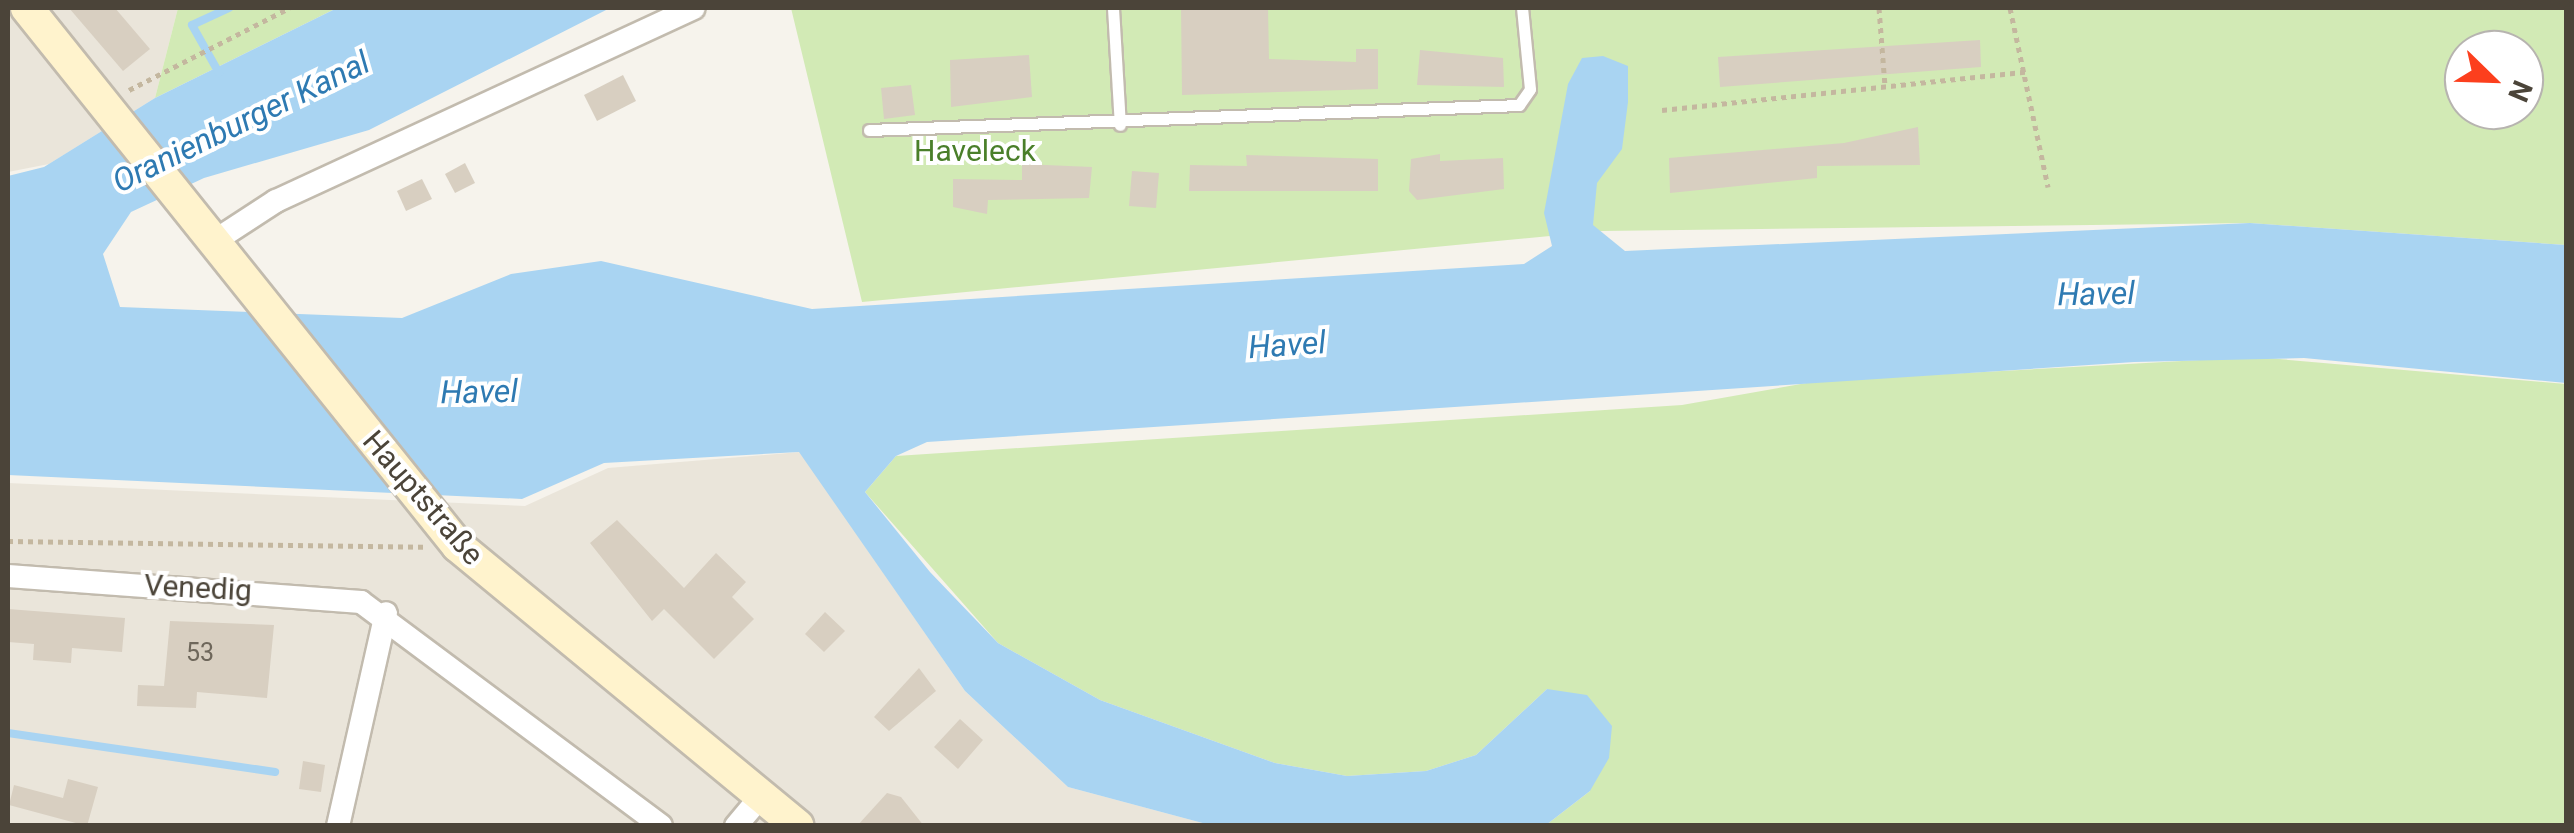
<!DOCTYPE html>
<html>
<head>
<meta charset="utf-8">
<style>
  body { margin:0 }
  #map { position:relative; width:2574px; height:833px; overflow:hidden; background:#f6f3ec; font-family:Roboto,sans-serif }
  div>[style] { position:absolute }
  .residential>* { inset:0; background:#eae5da }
  .green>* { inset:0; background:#d2eab5 }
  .water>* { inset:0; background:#a9d4f2 }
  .stream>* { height:8px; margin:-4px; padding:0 4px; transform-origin:4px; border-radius:4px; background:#a9d4f2 }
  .building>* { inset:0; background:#d8cfc1 }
  .path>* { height:5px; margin-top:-2.5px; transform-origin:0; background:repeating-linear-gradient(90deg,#c4b79f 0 5px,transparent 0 10px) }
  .roads { filter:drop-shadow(2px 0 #c2bbae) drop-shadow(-2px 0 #c2bbae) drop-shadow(0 2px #c2bbae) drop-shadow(0 -2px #c2bbae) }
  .service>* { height:11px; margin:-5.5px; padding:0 5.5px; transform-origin:5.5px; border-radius:5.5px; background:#fff }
  .minor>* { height:22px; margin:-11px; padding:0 11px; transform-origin:11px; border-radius:11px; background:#fff }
  .secondary>* { height:32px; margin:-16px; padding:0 16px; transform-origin:16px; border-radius:16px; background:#fff3cd }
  span { translate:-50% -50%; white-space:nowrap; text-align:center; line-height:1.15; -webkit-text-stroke:8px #fff; paint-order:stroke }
  .number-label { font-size:25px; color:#6e675b }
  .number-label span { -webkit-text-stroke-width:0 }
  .park-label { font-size:30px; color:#4a7f2a }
  .street-label { font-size:30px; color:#4b4439 }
  .water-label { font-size:32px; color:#2e7ab2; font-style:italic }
  .frame { position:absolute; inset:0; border:10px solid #4b4439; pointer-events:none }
  .north { position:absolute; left:2444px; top:30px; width:100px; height:100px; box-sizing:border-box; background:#fff; border:2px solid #b7b4b0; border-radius:50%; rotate:113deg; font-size:28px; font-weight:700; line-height:40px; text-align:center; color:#4b4439 }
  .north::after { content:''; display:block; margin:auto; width:35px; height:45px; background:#fc3f1d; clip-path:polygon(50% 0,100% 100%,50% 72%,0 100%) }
</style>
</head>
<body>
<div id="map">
  <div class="residential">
    <i style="clip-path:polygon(8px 8px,178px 8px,155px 98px,49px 164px,8px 172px)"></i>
    <i style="clip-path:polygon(800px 452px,965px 691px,1068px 787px,1210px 825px,8px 825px,8px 483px,525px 506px,608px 468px)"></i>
  </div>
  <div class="green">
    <i style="clip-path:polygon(178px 8px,337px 8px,155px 98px)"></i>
    <i style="clip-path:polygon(evenodd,791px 8px,2566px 8px,2566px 245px,2250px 223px,1602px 231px,862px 302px,791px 8px,2464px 50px,2524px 50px,2524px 110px,2464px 110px,2464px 50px)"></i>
    <i style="clip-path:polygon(2255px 357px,2566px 384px,2566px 825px,1546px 825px,1590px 791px,1547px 689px,1476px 755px,1426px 771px,1347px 776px,1275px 763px,1100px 700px,998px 643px,865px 492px,896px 456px,1682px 405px,1818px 381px)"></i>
  </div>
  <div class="water">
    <i style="clip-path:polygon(337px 8px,610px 8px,369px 130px,204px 178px,131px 212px,103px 254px,120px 307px,402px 318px,511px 274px,601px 261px,812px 309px,1524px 264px,1552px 246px,1544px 213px,1568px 84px,1582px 58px,1603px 56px,1628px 66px,1628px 102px,1622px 149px,1597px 183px,1593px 225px,1625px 251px,2250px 223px,2566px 245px,2566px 383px,2304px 358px,2134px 362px,927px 442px,896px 456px,865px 492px,930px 572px,998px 643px,1100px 700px,1275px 763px,1347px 776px,1426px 771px,1476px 755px,1547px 689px,1587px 695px,1612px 726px,1609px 758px,1590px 791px,1546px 825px,1210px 825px,1068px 787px,965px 691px,799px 452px,604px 463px,522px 499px,8px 475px,8px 176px,44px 167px,155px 98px)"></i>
  </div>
  <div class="stream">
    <i style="left:219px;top:73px;width:55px;rotate:-119.4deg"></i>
    <i style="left:192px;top:25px;width:41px;rotate:-24.7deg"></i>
    <i style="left:8px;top:733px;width:270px;rotate:8.3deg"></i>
  </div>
  <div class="building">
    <i style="clip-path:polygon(69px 8px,115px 8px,150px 49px,123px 71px)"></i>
    <i style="clip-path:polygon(1181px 8px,1268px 8px,1269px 59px,1356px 62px,1356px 49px,1378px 49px,1378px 89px,1182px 95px)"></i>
    <i style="clip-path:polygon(1980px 40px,1981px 67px,1720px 87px,1718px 57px)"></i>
    <i style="clip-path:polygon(1420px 50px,1503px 58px,1504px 87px,1417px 85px)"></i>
    <i style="clip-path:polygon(1029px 55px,1032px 97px,951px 107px,950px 60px)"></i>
    <i style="clip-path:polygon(623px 75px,636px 101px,597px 121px,584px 95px)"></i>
    <i style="clip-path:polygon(911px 85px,915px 115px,884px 119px,881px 88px)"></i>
    <i style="clip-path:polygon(1918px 127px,1920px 165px,1817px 166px,1817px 178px,1670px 193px,1669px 158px,1844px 143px)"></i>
    <i style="clip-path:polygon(1440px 154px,1440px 161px,1503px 158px,1504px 189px,1417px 200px,1409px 191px,1411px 159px)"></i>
    <i style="clip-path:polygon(1246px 155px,1378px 159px,1378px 191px,1189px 191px,1190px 165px,1247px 166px)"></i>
    <i style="clip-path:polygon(465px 163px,475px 183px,455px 193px,445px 174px)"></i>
    <i style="clip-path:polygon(1022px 164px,1092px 167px,1089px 198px,988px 200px,987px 214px,953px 207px,953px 179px,1022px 180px)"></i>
    <i style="clip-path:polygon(1132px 171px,1159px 173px,1156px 208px,1129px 206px)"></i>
    <i style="clip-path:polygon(422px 179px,432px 199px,406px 211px,397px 191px)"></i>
    <i style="clip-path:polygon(617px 520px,684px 588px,716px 553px,746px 582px,732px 597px,754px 619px,714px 659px,664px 609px,652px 621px,590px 543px)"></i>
    <i style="clip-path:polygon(8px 609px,125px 618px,122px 652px,72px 648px,71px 663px,33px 660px,34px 644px,8px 642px)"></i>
    <i style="clip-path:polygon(825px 612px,845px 631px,824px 652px,805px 634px)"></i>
    <i style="clip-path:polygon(170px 621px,274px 625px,267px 698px,197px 692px,196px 708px,137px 706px,138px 685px,164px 686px)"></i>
    <i style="clip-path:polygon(919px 668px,936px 691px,889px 731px,874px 717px)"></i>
    <i style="clip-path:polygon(960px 719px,983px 740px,958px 769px,934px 747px)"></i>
    <i style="clip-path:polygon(303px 761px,325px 765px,321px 792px,299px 789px)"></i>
    <i style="clip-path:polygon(68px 779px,98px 787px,87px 826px,9px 805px,14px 785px,63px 798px)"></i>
    <i style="clip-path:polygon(887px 793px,901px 797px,924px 826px,857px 826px)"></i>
  </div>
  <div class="path">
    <i style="left:1879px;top:8px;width:78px;rotate:85.6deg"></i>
    <i style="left:2010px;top:8px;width:183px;rotate:78deg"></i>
    <i style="left:129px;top:90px;width:180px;rotate:-27.1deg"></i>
    <i style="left:1662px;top:110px;width:365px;rotate:-6deg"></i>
    <i style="left:8px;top:541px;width:416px;rotate:0.8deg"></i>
  </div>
  <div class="roads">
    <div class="service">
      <i style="left:1113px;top:8px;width:117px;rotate:86.6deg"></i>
      <i style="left:869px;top:130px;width:650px;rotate:-2.2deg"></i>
      <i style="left:1519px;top:105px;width:19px;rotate:-55deg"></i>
      <i style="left:1530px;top:89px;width:81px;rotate:-95.6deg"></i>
    </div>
    <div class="minor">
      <i style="left:213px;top:242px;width:75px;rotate:-33.1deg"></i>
      <i style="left:276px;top:201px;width:460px;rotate:-24.8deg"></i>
      <i style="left:8px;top:576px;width:354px;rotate:4.2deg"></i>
      <i style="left:361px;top:602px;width:374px;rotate:36.7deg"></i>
      <i style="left:338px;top:826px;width:218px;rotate:-77.3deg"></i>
      <i style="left:736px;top:826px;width:39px;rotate:-50deg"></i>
    </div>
    <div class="secondary">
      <i style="left:27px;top:8px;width:689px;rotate:51.3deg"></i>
      <i style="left:458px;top:546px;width:440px;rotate:39.5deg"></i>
    </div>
  </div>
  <div class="number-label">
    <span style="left:200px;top:653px">53</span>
  </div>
  <div class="park-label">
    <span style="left:975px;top:151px">Haveleck</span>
  </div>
  <div class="street-label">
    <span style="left:423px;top:498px;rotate:49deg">Hauptstraße</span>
    <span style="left:198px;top:588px;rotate:3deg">Venedig</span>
  </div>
  <div class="water-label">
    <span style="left:241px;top:122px;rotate:-26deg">Oranienburger Kanal</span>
    <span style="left:2096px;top:294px;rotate:-1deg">Havel</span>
    <span style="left:1287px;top:345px;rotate:-4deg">Havel</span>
    <span style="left:479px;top:392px;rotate:-1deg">Havel</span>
  </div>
  <div class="frame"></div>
  <div class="north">N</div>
</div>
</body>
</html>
